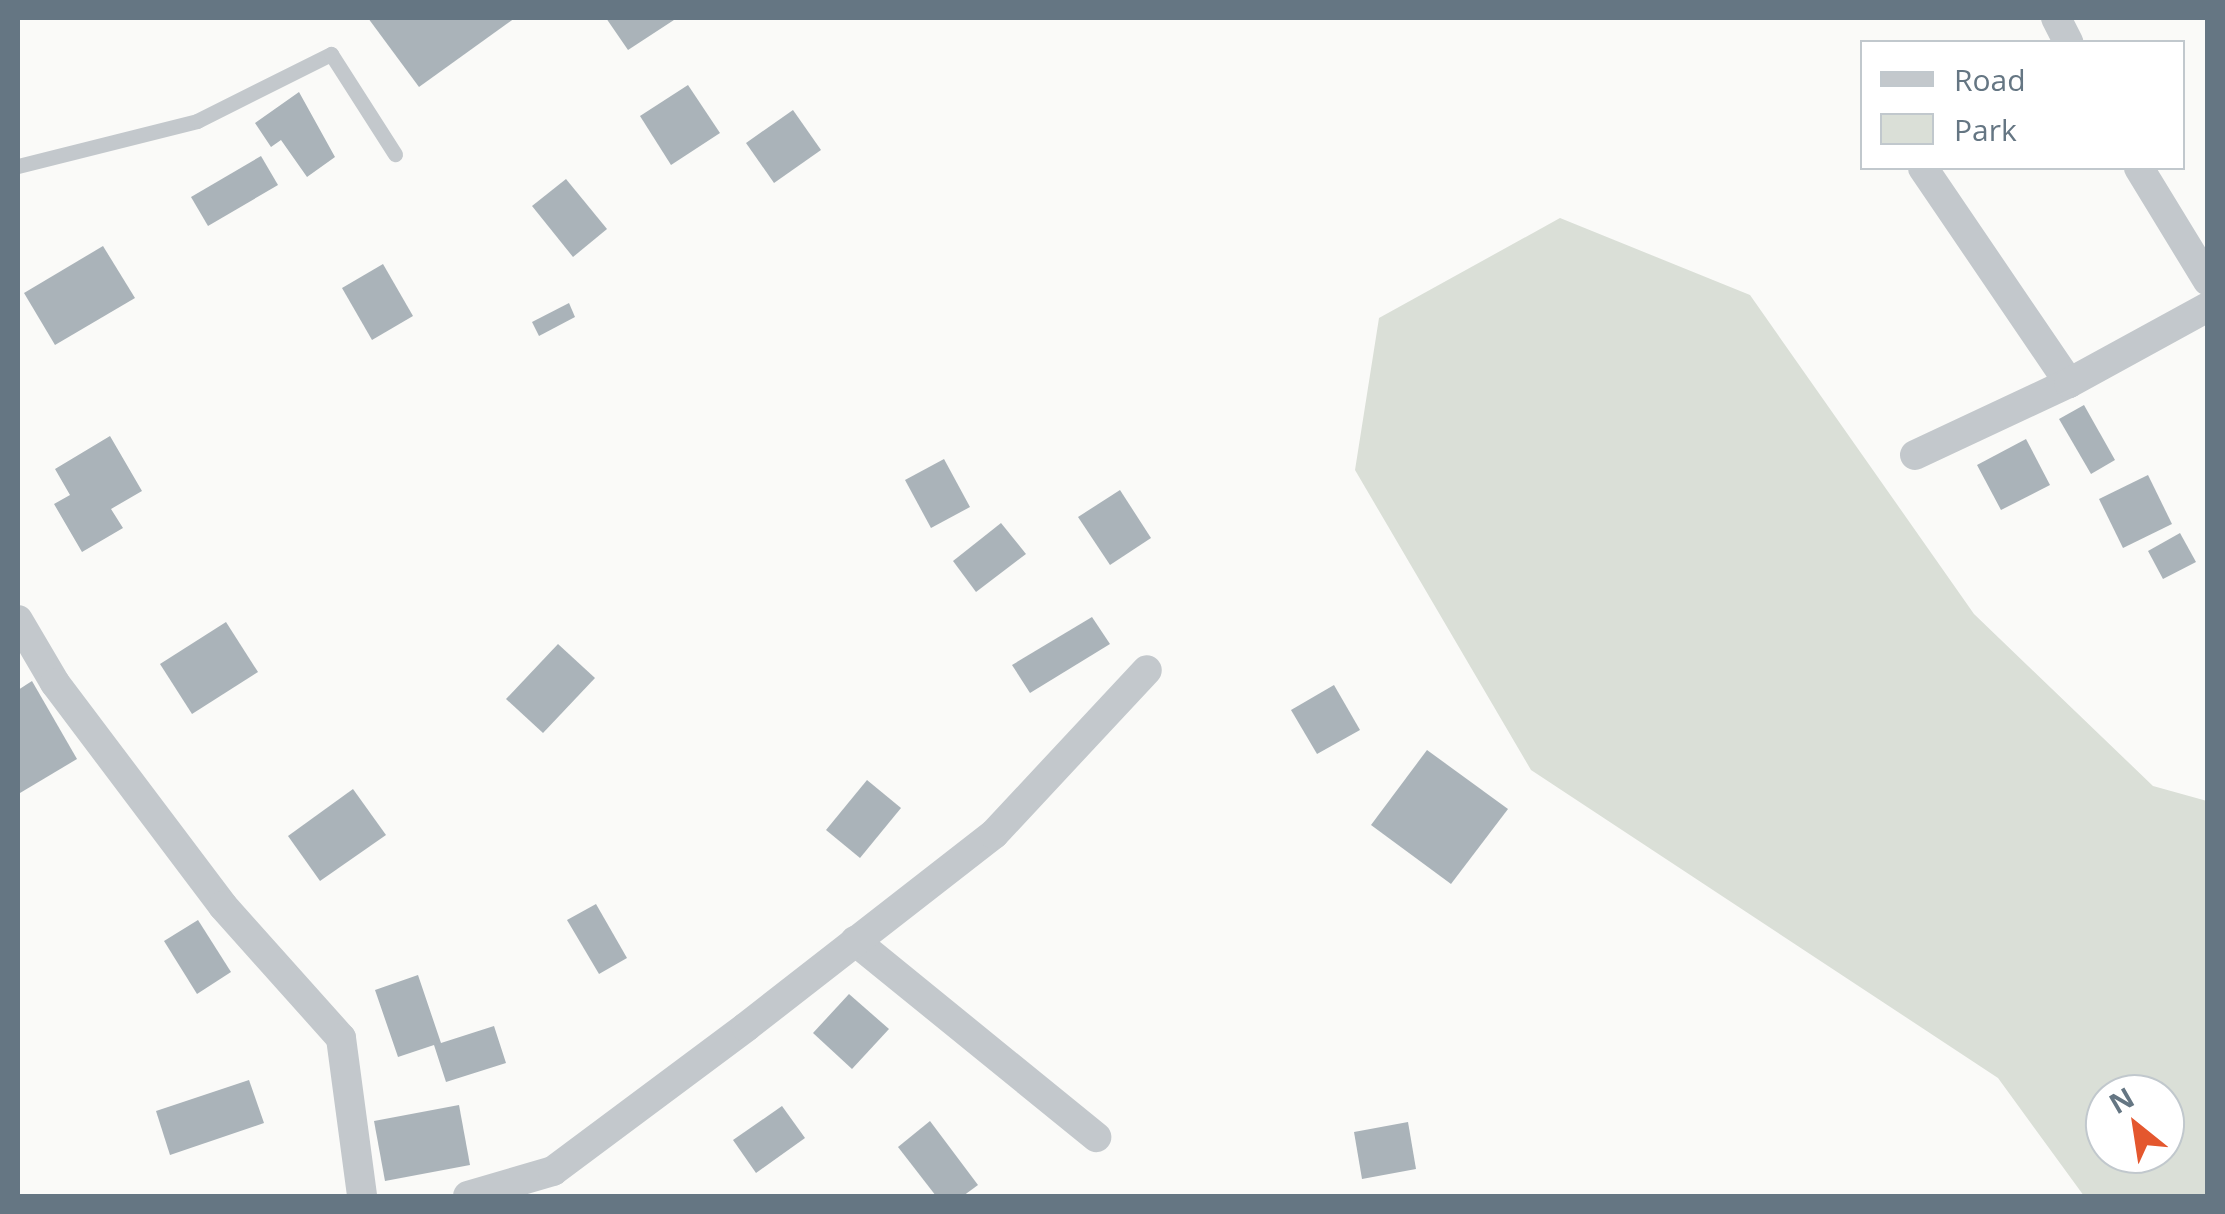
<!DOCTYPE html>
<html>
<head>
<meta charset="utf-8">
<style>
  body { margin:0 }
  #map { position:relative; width:2225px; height:1214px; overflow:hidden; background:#fafaf8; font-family:"Open Sans",sans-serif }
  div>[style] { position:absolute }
  .green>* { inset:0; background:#dadfd7 }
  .building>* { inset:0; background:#aab3b9 }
  .service>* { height:15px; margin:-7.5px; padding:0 7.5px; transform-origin:7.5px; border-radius:7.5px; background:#c3c8cc }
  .minor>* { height:30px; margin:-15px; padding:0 15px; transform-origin:15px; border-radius:15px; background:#c3c8cc }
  span { translate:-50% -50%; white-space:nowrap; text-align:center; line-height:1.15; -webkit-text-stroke:10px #fff; paint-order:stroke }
  .frame { position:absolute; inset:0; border:20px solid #657683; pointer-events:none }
  .legend { position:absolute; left:1860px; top:40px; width:325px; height:130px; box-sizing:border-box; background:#fff; border:2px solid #c1c8cd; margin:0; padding:12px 18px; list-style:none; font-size:30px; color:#657683 }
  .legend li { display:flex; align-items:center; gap:20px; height:50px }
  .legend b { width:50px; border:2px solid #c1c8cd }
  .north { position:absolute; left:2085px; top:1074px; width:100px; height:100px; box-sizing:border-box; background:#fff; border:2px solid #c1c8cd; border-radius:50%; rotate:330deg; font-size:28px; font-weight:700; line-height:40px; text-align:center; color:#657683 }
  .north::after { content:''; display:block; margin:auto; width:35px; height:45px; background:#e4572e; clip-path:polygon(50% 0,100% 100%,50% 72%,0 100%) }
</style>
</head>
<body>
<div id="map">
  <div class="green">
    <i style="clip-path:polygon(evenodd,1560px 218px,1750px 295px,1974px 614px,2153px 786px,2207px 801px,2207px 1196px,2084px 1196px,1998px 1078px,1531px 770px,1355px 470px,1379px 318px,1560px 218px,2105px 1094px,2165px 1094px,2165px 1154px,2105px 1154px,2105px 1094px)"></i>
  </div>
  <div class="building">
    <i style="clip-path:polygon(368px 18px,515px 18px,419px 87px)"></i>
    <i style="clip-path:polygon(606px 18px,677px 18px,628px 50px)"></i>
    <i style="clip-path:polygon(688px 85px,720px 133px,671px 165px,640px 116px)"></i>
    <i style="clip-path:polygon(299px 92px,335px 157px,307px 177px,281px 140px,271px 147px,255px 123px)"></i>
    <i style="clip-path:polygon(793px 110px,821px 150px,774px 183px,746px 143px)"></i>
    <i style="clip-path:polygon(261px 156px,278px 185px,208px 226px,191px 197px)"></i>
    <i style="clip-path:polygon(566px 179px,607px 229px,573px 257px,532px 206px)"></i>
    <i style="clip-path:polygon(103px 246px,135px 298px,55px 345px,24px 293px)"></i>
    <i style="clip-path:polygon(383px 264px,413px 316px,372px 340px,342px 288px)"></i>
    <i style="clip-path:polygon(569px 303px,575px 317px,539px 336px,532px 322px)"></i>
    <i style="clip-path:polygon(2084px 405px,2115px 460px,2091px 474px,2059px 419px)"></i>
    <i style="clip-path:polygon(110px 436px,142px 491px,111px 509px,123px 528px,82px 552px,54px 504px,70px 495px,55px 469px)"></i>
    <i style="clip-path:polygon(2026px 439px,2050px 485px,2001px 510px,1977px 465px)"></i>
    <i style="clip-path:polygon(944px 459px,970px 507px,931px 528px,905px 480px)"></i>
    <i style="clip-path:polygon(2148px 475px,2172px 524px,2123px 548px,2099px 499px)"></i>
    <i style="clip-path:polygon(1120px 490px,1151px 538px,1110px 565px,1078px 517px)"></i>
    <i style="clip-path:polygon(1001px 523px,1026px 554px,976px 592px,953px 561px)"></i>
    <i style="clip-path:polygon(2180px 533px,2196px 562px,2163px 579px,2148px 551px)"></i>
    <i style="clip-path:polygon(1092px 617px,1110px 644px,1030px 693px,1012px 665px)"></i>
    <i style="clip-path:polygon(226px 622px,258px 672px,192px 714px,160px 664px)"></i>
    <i style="clip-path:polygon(558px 644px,595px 678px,543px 733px,506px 699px)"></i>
    <i style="clip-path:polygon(32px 681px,77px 759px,20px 793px,18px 690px)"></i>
    <i style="clip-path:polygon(1334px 685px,1360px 730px,1317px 754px,1291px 710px)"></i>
    <i style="clip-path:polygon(1427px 750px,1508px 809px,1451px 884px,1371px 825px)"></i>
    <i style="clip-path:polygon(867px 780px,901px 808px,860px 858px,826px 830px)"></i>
    <i style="clip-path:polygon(353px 789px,386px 835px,320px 881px,288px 836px)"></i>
    <i style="clip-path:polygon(596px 904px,627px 958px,599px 974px,567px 920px)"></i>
    <i style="clip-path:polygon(198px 920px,231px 972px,197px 994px,164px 941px)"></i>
    <i style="clip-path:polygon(418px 975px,441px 1043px,494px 1026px,506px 1063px,446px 1082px,434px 1045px,398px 1057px,375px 990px)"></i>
    <i style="clip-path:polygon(849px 994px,889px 1029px,852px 1069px,813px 1033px)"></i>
    <i style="clip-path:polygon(249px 1080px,264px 1123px,170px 1155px,156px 1111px)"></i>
    <i style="clip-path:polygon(459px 1105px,470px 1165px,385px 1181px,374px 1121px)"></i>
    <i style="clip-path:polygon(782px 1106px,805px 1138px,756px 1173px,733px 1140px)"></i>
    <i style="clip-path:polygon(930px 1121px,978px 1185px,963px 1196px,936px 1196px,898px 1147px)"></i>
    <i style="clip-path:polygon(1408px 1122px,1416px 1169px,1362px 1179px,1354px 1132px)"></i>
  </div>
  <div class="service">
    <i style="left:18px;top:166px;width:185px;rotate:-14.1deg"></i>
    <i style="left:197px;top:121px;width:150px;rotate:-26.6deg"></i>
    <i style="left:331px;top:54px;width:119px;rotate:57.4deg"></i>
  </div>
  <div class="minor">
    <i style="left:2056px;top:18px;width:27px;rotate:63deg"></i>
    <i style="left:1923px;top:168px;width:260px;rotate:55.8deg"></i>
    <i style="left:2139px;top:168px;width:132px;rotate:58.6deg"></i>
    <i style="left:1915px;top:455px;width:170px;rotate:-25.1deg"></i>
    <i style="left:2069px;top:383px;width:158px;rotate:-28.7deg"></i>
    <i style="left:18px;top:620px;width:73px;rotate:59.6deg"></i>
    <i style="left:55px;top:683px;width:279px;rotate:53deg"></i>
    <i style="left:223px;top:906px;width:177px;rotate:48.2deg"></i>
    <i style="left:341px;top:1038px;width:159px;rotate:82.4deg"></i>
    <i style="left:855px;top:941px;width:311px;rotate:39.1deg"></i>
    <i style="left:468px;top:1196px;width:89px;rotate:-16.4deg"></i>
    <i style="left:553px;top:1171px;width:241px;rotate:-36.7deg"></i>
    <i style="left:746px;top:1027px;width:314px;rotate:-37.9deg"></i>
    <i style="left:994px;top:834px;width:224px;rotate:-47deg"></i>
  </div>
  <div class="frame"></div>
  <ul class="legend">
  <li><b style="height:12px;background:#c3c8cc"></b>Road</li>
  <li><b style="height:28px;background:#dadfd7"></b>Park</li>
  </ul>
  <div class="north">N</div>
</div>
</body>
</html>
